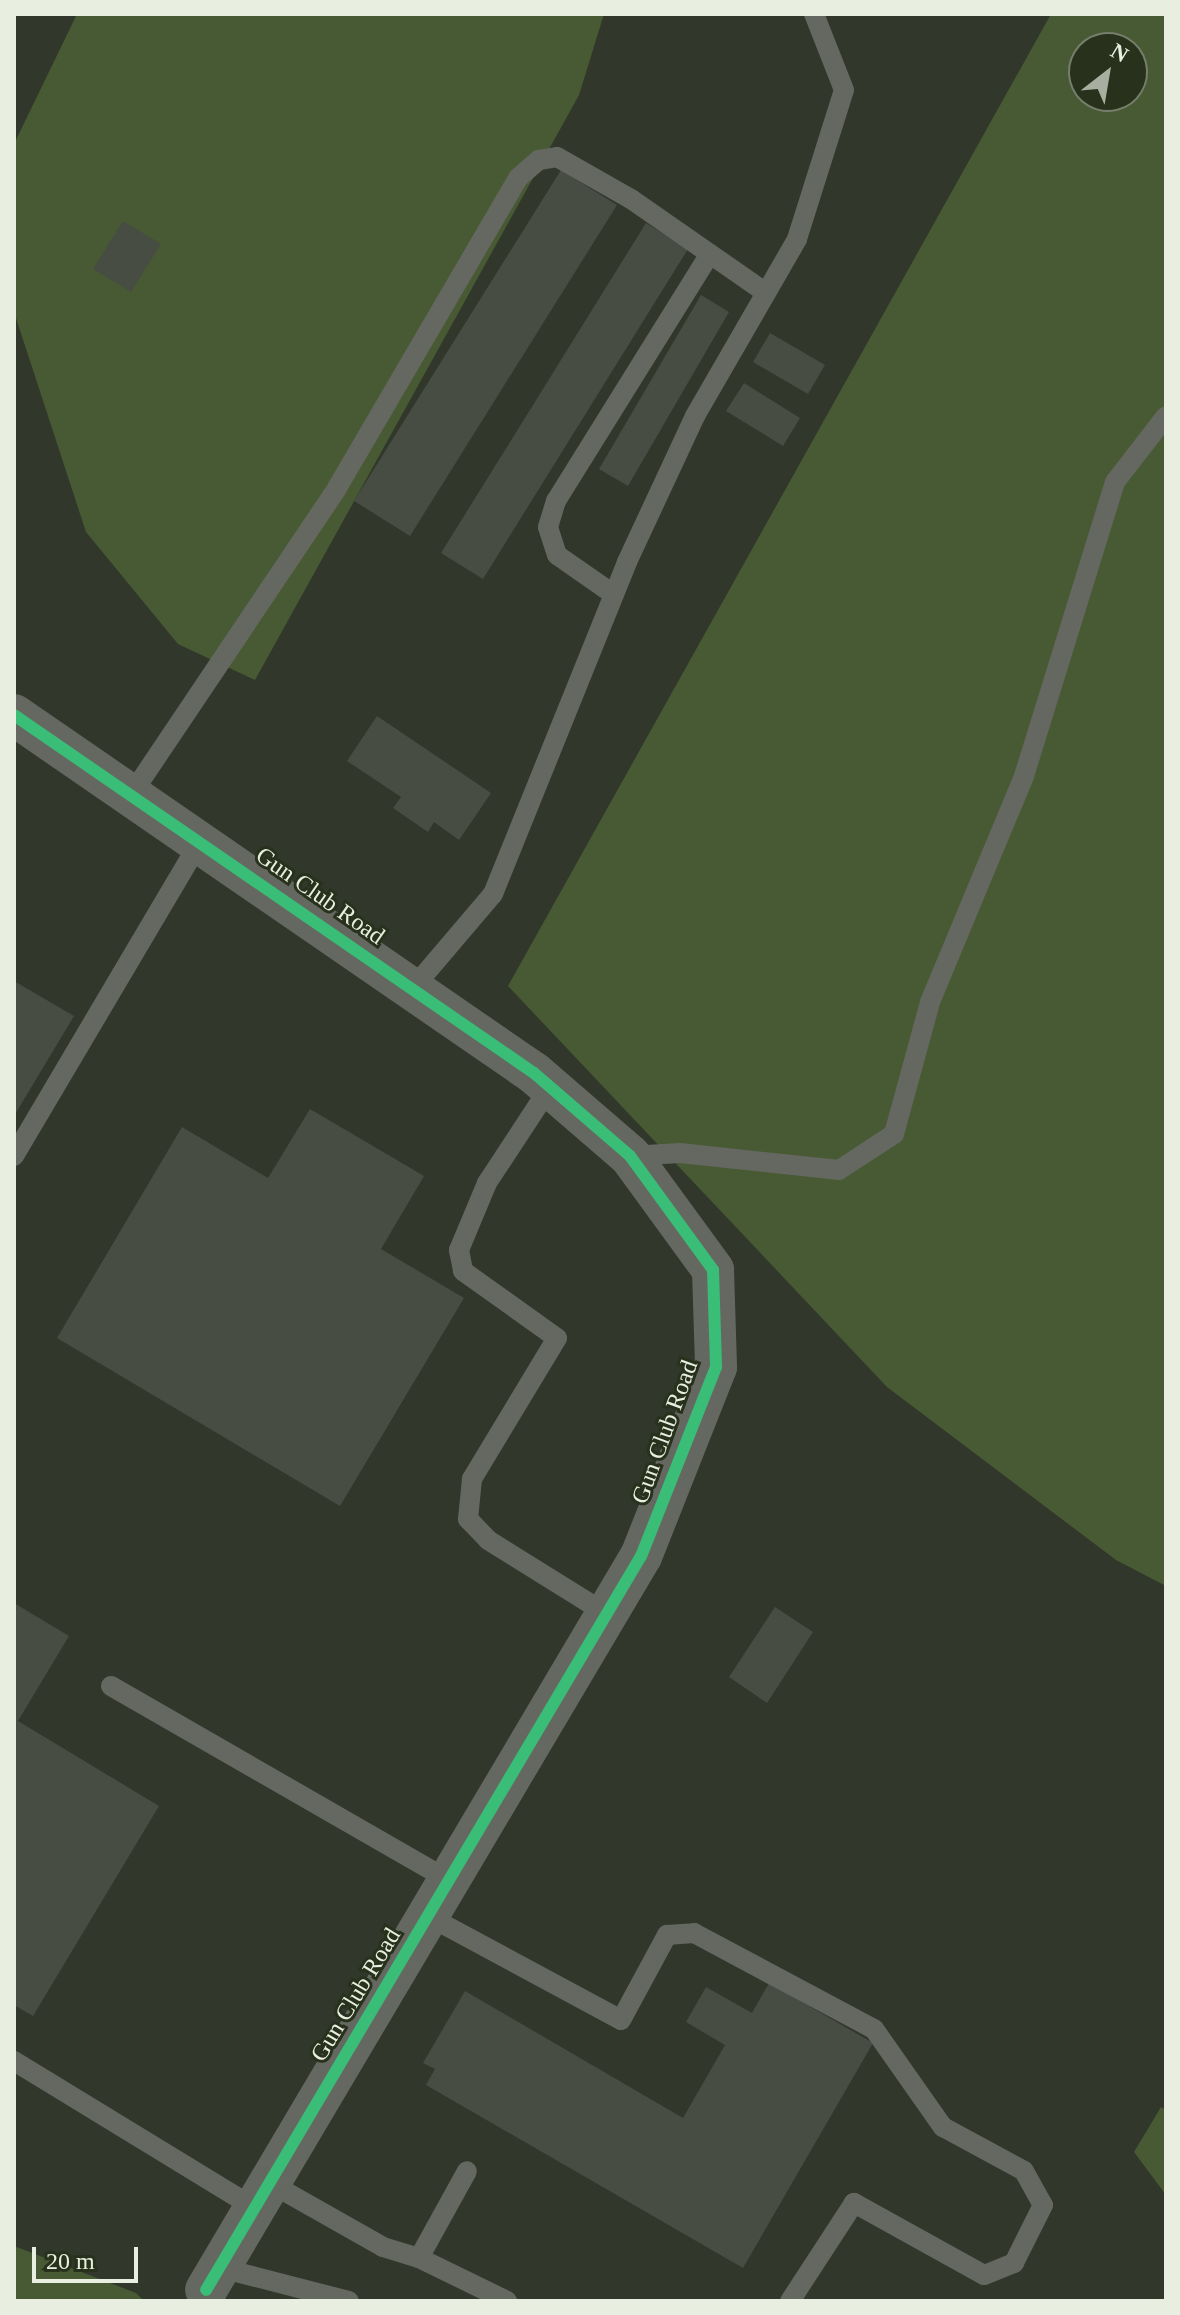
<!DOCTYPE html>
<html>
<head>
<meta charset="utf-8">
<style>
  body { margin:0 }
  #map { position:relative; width:1180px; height:2315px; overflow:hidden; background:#31372b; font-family:"Times New Roman",serif }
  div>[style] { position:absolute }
  .green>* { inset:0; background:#485a34 }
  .building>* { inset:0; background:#474d42 }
  .service>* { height:20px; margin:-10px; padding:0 10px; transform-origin:10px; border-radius:10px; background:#646860 }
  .minor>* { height:42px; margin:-21px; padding:0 21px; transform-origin:21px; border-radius:21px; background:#646860 }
  .cycleway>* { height:12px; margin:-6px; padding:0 6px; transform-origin:6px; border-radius:6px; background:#3abd76 }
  span { translate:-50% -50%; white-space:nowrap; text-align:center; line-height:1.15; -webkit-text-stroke:6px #28311c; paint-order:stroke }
  .street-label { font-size:24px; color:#e8efe1 }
  .frame { position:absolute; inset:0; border:16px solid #e8efe1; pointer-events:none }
  .north { position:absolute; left:1068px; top:32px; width:80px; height:80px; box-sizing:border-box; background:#28311c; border:2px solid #757d6b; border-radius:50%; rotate:31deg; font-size:22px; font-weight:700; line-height:32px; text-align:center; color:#e8efe1 }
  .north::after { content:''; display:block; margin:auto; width:28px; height:36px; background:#a8afa1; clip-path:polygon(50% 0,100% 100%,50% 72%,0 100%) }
  .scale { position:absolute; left:32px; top:2247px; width:106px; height:36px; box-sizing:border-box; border:4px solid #e8efe1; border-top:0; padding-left:10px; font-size:24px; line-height:28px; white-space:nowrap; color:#e8efe1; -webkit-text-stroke:6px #28311c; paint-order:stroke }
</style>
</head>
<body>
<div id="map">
  <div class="green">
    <i style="clip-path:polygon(77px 14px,604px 14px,579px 95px,255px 680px,178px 644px,86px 532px,14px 312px,14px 144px)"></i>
    <i style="clip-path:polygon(evenodd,1051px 14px,1166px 14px,1166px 1586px,1116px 1560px,887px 1387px,508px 986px,1051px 14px,1084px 48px,1132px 48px,1132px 96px,1084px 96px,1084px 48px)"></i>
    <i style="clip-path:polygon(1161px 2107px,1166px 2110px,1166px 2195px,1134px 2152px)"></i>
    <i style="clip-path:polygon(14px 2246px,136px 2293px,144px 2301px,14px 2301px)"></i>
  </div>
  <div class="building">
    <i style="clip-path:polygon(561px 170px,617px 205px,410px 536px,354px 501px)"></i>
    <i style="clip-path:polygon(123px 221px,161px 244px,131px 292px,93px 269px)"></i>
    <i style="clip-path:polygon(646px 223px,688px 249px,483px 579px,441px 553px)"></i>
    <i style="clip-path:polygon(701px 295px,729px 312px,628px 486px,599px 469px)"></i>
    <i style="clip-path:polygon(770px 333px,825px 365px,808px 394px,753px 362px)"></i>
    <i style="clip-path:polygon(744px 383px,800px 418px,783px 446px,726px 411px)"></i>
    <i style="clip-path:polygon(377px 716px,491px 793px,459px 840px,434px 822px,428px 832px,393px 808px,401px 797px,347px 761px)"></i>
    <i style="clip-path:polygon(14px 981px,74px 1016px,14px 1116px)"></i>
    <i style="clip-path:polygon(310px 1109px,424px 1176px,381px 1249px,464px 1298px,340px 1506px,57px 1338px,182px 1127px,268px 1178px)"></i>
    <i style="clip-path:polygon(14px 1603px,69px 1636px,18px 1721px,159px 1806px,33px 2016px,14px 2005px)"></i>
    <i style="clip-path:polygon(775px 1607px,813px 1632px,767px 1703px,729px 1677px)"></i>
    <i style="clip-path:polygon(769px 1983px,873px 2043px,743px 2268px,426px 2085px,435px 2069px,423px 2063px,465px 1991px,683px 2118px,725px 2045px,686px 2022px,706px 1987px,752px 2013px)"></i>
  </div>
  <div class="service">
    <i style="left:613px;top:594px;width:68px;rotate:-145.1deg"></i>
    <i style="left:557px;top:555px;width:29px;rotate:-108deg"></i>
    <i style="left:548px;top:527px;width:27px;rotate:-73deg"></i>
    <i style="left:556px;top:501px;width:291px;rotate:-58.1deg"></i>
    <i style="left:133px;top:792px;width:366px;rotate:-56.1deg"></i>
    <i style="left:337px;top:488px;width:359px;rotate:-59.7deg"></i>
    <i style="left:518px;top:178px;width:28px;rotate:-41deg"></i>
    <i style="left:539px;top:160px;width:18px;rotate:-9deg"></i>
    <i style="left:557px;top:157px;width:85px;rotate:29.6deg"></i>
    <i style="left:631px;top:199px;width:163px;rotate:34.8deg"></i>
    <i style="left:413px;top:988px;width:123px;rotate:-49.6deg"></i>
    <i style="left:493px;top:894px;width:358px;rotate:-68deg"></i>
    <i style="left:627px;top:562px;width:161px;rotate:-65deg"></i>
    <i style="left:695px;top:416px;width:204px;rotate:-60deg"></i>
    <i style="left:797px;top:239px;width:156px;rotate:-72.5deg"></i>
    <i style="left:844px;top:90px;width:82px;rotate:-111.5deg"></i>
    <i style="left:550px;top:1087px;width:115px;rotate:123.3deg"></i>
    <i style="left:487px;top:1183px;width:73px;rotate:112.7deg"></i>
    <i style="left:459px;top:1250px;width:21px;rotate:79deg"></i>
    <i style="left:463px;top:1271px;width:115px;rotate:35.5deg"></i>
    <i style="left:557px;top:1338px;width:165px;rotate:121.1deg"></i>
    <i style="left:472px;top:1479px;width:40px;rotate:95.7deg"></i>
    <i style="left:468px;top:1519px;width:29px;rotate:46deg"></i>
    <i style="left:488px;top:1540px;width:140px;rotate:31.9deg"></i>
    <i style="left:14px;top:1156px;width:367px;rotate:-59.4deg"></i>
    <i style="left:630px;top:1156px;width:50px;rotate:-3.4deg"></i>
    <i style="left:680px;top:1153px;width:160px;rotate:6.1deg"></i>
    <i style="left:839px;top:1170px;width:66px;rotate:-33.2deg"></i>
    <i style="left:894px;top:1134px;width:137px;rotate:-74.7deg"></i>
    <i style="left:930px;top:1002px;width:245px;rotate:-67.4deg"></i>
    <i style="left:1024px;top:776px;width:308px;rotate:-72.8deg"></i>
    <i style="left:1115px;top:482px;width:83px;rotate:-52.3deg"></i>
    <i style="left:111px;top:1686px;width:390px;rotate:29.9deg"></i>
    <i style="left:428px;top:1916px;width:219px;rotate:28.3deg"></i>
    <i style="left:621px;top:2020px;width:97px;rotate:-61.6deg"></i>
    <i style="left:667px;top:1935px;width:27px;rotate:-4deg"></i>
    <i style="left:694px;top:1933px;width:204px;rotate:28.1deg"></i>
    <i style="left:874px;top:2029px;width:120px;rotate:54.9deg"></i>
    <i style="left:943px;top:2127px;width:92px;rotate:28.5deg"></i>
    <i style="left:1024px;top:2171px;width:39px;rotate:61deg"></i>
    <i style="left:1043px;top:2205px;width:65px;rotate:116.6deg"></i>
    <i style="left:1014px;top:2263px;width:32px;rotate:158deg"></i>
    <i style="left:984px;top:2275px;width:149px;rotate:-151deg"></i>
    <i style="left:854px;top:2203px;width:117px;rotate:123.1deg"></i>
    <i style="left:14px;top:2061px;width:282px;rotate:31.4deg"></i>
    <i style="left:270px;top:2183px;width:130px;rotate:29.5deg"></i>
    <i style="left:383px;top:2247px;width:38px;rotate:17deg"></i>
    <i style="left:419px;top:2258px;width:99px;rotate:-61.1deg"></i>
    <i style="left:419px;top:2258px;width:98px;rotate:26deg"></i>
    <i style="left:221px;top:2268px;width:132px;rotate:14.5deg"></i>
  </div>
  <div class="minor">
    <i style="left:14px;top:715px;width:631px;rotate:34.55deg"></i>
    <i style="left:534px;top:1073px;width:127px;rotate:40.8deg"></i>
    <i style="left:630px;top:1156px;width:141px;rotate:53.9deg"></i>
    <i style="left:713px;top:1270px;width:97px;rotate:88.2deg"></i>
    <i style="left:716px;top:1367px;width:203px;rotate:111.6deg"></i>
    <i style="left:641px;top:1556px;width:853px;rotate:120.65deg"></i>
  </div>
  <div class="cycleway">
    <i style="left:14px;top:715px;width:631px;rotate:34.55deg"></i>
    <i style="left:534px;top:1073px;width:127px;rotate:40.8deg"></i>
    <i style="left:630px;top:1156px;width:141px;rotate:53.9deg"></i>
    <i style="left:713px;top:1270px;width:97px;rotate:88.2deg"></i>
    <i style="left:716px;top:1367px;width:203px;rotate:111.6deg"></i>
    <i style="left:641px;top:1556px;width:853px;rotate:120.65deg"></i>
  </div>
  <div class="street-label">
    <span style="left:320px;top:896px;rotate:35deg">Gun Club Road</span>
    <span style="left:665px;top:1432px;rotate:-70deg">Gun Club Road</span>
    <span style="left:356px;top:1995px;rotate:-59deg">Gun Club Road</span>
  </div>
  <div class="frame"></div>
  <div class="north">N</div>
  <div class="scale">20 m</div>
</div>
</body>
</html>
